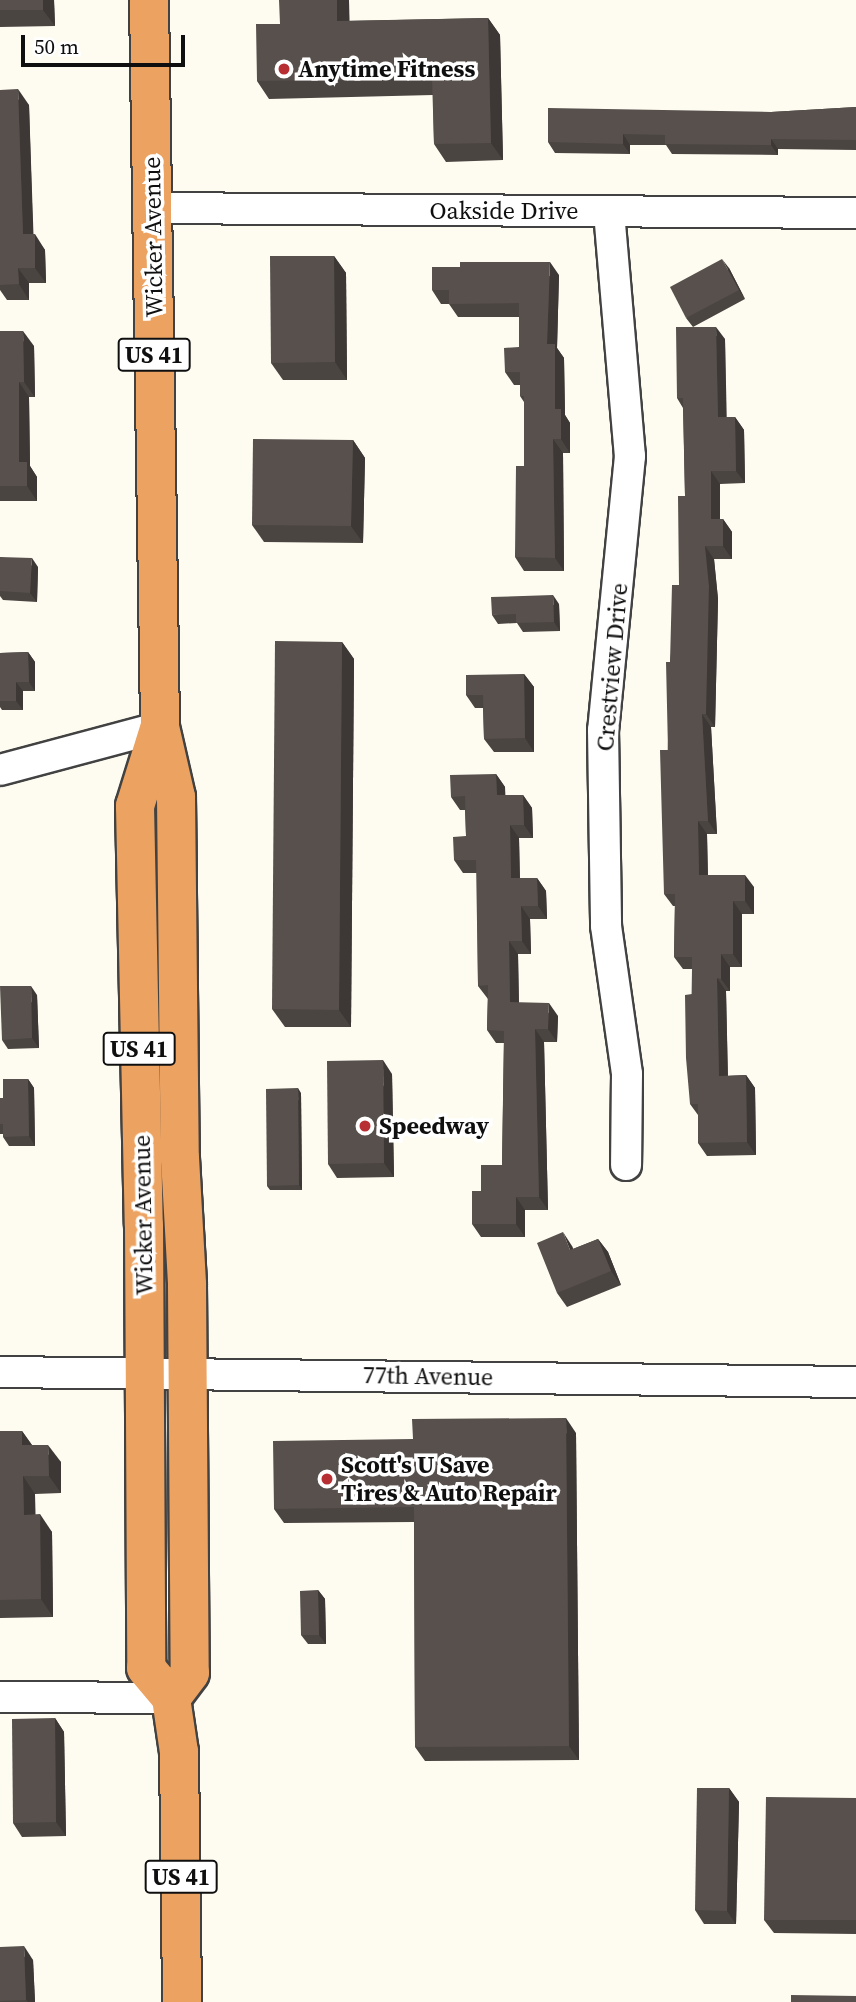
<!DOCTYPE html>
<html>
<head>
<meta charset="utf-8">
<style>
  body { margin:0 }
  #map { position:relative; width:856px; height:2002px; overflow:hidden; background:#fefcf1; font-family:"Source Serif 4",serif }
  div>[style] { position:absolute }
  .roads { filter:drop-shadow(2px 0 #424242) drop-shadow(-2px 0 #424242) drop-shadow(0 2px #424242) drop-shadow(0 -2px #424242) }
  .minor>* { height:30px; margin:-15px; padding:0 15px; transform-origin:15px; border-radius:15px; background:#fff }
  .highway>* { height:38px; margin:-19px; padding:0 19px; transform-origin:19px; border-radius:19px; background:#eca362 }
  .wall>* { inset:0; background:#4b4541 }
  .shaded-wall>* { inset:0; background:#3d3835 }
  .building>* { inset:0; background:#57504c }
  .dots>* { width:19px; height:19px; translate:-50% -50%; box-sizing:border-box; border:4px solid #fff; border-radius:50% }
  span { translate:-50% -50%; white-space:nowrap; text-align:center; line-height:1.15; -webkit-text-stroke:7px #fff; paint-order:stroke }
  .shield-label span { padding:2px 5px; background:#fff; border:2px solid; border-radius:5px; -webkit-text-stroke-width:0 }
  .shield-label { font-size:23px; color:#0f0f0f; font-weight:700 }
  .poi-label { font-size:24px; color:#0f0f0f; font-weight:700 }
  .left { translate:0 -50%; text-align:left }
  .street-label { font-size:24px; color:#0f0f0f }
  .scale { position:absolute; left:21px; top:35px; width:164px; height:32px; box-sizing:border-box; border:4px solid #0f0f0f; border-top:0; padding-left:9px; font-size:21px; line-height:24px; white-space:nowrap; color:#0f0f0f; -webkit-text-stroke:5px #fff; paint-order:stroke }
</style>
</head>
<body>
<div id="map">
  <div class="roads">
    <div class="minor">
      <i style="left:153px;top:208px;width:703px;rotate:0.41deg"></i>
      <i style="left:609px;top:212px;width:245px;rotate:85.1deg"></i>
      <i style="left:630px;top:456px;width:275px;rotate:95.6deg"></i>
      <i style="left:603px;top:730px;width:196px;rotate:89.1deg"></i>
      <i style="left:606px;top:926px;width:149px;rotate:81.9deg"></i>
      <i style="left:627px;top:1074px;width:91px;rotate:90.6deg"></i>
      <i style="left:0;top:770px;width:166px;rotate:-15deg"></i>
      <i style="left:0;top:1372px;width:856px;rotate:0.67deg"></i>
      <i style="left:0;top:1697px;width:171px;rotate:0.3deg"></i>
    </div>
    <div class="highway">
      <i style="left:149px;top:0;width:727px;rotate:89.13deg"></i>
      <i style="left:160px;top:727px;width:72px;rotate:77.1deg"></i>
      <i style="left:176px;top:797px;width:361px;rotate:89.4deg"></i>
      <i style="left:180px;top:1158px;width:127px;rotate:86.8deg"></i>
      <i style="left:187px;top:1285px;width:388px;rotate:89.6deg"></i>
      <i style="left:190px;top:1673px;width:31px;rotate:127deg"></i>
      <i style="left:159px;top:729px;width:81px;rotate:107.3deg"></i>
      <i style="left:135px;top:806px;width:419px;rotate:88.8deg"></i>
      <i style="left:144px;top:1225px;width:443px;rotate:89.7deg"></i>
      <i style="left:146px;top:1668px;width:39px;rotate:50deg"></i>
      <i style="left:171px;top:1698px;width:55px;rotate:81.6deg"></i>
      <i style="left:179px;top:1752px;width:250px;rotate:89.3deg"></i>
    </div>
  </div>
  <div class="wall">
    <i style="clip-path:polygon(0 0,54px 0,55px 26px,0 27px)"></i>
    <i style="clip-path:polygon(488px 18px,500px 35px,503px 160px,446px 162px,434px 144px,433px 95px,269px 99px,257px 81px,349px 21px)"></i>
    <i style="clip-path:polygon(0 90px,29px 105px,33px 234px,45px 250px,46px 283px,29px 283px,29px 300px,7px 300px,0 290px)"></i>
    <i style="clip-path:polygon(856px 107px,856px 150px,778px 149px,778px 155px,672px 154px,666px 145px,630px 145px,630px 154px,555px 153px,548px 142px,771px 112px)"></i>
    <i style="clip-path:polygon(334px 256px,346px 273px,347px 380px,283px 380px,271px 363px)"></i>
    <i style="clip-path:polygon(729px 268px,745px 299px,693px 327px,725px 339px,726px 417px,735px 417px,744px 430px,745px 483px,720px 484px,720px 519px,723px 519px,732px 532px,732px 559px,714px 559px,718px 599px,715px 727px,711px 727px,717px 834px,707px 834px,708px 875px,754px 887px,754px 914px,742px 914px,742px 967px,730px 967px,730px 991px,726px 991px,728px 1076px,746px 1075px,755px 1088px,756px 1155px,707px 1156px,698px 1143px,698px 1115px,690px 1104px,692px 969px,683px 969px,674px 957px,675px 906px,673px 906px,664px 894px,670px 662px,679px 585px,685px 496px,683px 408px,677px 398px,693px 327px,686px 318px)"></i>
    <i style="clip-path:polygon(559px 275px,557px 348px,564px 358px,565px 415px,570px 423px,570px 453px,563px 453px,564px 571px,524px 571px,515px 557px,524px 466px,524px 402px,520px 396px,520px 385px,514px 385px,505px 372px,519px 347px,519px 317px,458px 317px,449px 304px,441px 304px,432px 290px)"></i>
    <i style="clip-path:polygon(0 331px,34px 346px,35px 397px,29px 397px,30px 466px,37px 477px,37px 501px,0 501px)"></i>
    <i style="clip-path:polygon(353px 440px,365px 458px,363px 543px,264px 542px,252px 525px)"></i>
    <i style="clip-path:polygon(0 557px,38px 567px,37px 602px,3px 600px,0 596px)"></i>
    <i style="clip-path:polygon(559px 604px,560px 631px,523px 632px,517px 623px,498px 624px,492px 615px)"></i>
    <i style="clip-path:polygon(342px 642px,354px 659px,351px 1027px,285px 1027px,272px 1009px)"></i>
    <i style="clip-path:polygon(28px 652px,35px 662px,35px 691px,23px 691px,23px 710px,2px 710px,0 707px,0 653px)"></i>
    <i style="clip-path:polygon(524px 674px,534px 687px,534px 752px,494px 752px,484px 739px,483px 708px,475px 708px,466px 695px)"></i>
    <i style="clip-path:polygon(496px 774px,505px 787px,505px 795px,523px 795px,532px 808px,533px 838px,519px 838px,520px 878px,537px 878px,546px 891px,547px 919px,530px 919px,531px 954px,518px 954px,519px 1003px,558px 1016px,557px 1042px,544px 1042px,548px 1210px,525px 1210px,525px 1237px,481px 1237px,472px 1224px,481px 1191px,502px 1165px,504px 1043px,496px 1043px,487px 1030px,488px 999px,478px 986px,477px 873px,463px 873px,454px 860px,466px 836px,465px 810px,460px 810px,451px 797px)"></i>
    <i style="clip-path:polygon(37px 995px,39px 1048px,8px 1049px,2px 1040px)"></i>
    <i style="clip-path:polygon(392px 1074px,394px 1177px,337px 1178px,328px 1164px)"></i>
    <i style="clip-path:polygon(28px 1079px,34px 1088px,35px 1146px,9px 1146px,3px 1137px,3px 1134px,0 1134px,0 1098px,3px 1098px)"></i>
    <i style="clip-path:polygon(301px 1093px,302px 1190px,270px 1190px,267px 1186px)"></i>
    <i style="clip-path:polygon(598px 1239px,608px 1252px,621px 1285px,567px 1307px,557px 1293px,572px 1246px,573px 1249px)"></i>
    <i style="clip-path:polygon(0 1431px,22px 1431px,32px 1445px,61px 1462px,61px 1493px,35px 1494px,35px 1515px,52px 1532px,53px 1617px,0 1618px)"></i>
    <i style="clip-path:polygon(576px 1433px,579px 1760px,425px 1761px,415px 1747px,414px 1522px,284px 1523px,274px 1509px,413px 1439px)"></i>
    <i style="clip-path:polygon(318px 1590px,325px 1599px,326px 1644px,308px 1644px,301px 1635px)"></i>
    <i style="clip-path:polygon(55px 1718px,64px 1732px,66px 1836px,22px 1837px,13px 1823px)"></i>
    <i style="clip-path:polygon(729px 1788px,739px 1802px,736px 1924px,704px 1924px,695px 1910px)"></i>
    <i style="clip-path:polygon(856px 1798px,856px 1934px,774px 1933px,764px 1920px)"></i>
    <i style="clip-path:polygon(0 1947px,33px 1960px,35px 2002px,0 2002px)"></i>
  </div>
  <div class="shaded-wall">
    <i style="clip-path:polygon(43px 0,54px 0,55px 26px,43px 10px)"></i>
    <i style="clip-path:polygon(337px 0,349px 0,350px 38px,337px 21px)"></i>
    <i style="clip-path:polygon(488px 18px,500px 35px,503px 160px,491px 143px)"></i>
    <i style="clip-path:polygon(18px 89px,29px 105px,34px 250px,23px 234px)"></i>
    <i style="clip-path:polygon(623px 134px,630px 145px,630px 154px,623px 144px)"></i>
    <i style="clip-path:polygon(771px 139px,778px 149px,778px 155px,771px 145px)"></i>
    <i style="clip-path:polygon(35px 234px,45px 250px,46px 283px,35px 268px)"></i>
    <i style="clip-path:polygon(334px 256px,346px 273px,347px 380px,335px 362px)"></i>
    <i style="clip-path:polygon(722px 259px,729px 268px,745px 299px,739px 290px)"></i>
    <i style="clip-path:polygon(550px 262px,559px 275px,557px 348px,564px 358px,565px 415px,570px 423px,570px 453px,561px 439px,555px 409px,547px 344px)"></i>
    <i style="clip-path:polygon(18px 268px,29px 283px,29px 300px,19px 284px)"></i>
    <i style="clip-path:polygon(716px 327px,725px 339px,727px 430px,718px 417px)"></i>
    <i style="clip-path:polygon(23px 331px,34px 346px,35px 397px,24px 382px)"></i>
    <i style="clip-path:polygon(19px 382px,29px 397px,30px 466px,37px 477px,37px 501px,27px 486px,19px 462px)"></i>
    <i style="clip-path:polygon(735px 417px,744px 430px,745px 483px,736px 471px)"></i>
    <i style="clip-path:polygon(553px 439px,563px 453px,564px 571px,555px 558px)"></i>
    <i style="clip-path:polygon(353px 440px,365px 458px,363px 543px,351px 526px)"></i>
    <i style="clip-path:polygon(711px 471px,720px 484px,720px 532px,711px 519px)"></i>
    <i style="clip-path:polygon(723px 519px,732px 532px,732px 559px,723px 546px)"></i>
    <i style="clip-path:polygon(705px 546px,714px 559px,718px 599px,715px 727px,706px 714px)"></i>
    <i style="clip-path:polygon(32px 558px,38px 567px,37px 602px,30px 593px)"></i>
    <i style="clip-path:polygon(553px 595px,559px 604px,560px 631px,554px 622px)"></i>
    <i style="clip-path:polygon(342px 642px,354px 659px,351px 1027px,339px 1010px)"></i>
    <i style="clip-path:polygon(28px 652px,35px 662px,35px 691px,29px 682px)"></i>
    <i style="clip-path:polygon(524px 674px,534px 687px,534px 752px,525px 738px)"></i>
    <i style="clip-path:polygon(16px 682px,23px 691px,23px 710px,16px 701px)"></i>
    <i style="clip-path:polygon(702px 714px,711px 727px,717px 834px,708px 821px)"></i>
    <i style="clip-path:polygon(496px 774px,505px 787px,506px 808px,497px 795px)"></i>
    <i style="clip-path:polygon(523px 795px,532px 808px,533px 838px,524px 825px)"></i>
    <i style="clip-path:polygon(698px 821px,707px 834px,708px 888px,699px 875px)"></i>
    <i style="clip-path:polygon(510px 825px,519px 838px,520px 891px,511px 878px)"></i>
    <i style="clip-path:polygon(745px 875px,754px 887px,754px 914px,745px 901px)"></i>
    <i style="clip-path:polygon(537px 878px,546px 891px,547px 919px,538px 906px)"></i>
    <i style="clip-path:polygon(733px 901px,742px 914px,742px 967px,733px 954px)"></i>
    <i style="clip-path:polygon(521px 906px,530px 919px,531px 954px,522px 941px)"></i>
    <i style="clip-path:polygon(509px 941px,518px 954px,519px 1015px,510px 1002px)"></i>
    <i style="clip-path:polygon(721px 954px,730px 967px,730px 991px,721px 979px)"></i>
    <i style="clip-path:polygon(717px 978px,726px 991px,728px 1089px,719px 1076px)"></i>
    <i style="clip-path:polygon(31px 986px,37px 995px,39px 1048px,32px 1038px)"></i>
    <i style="clip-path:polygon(549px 1003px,558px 1016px,557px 1042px,548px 1029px)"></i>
    <i style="clip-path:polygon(535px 1029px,544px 1042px,548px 1210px,539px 1197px)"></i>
    <i style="clip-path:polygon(383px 1060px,392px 1074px,394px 1177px,384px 1163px)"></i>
    <i style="clip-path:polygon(746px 1075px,755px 1088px,756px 1155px,747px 1142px)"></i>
    <i style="clip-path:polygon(28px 1079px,34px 1088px,35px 1146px,29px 1136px)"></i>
    <i style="clip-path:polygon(298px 1088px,301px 1093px,302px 1190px,299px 1185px)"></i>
    <i style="clip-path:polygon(516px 1197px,525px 1210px,525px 1237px,516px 1224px)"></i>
    <i style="clip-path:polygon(563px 1232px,572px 1246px,579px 1264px,570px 1250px)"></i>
    <i style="clip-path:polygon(598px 1239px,608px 1252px,621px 1285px,611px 1271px)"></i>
    <i style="clip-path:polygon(566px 1418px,576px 1433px,579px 1760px,569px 1746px)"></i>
    <i style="clip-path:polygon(22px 1431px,34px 1448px,22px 1445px)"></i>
    <i style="clip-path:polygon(48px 1445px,61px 1462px,61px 1493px,49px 1476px)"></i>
    <i style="clip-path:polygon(23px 1476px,35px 1494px,36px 1532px,24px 1515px)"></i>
    <i style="clip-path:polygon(40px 1514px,52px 1532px,53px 1617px,41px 1599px)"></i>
    <i style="clip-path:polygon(318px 1590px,325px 1599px,326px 1644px,319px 1635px)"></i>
    <i style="clip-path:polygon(55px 1718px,64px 1732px,66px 1836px,56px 1822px)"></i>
    <i style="clip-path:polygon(729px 1788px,739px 1802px,736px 1924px,727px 1911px)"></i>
    <i style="clip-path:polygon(24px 1946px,33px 1960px,35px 2002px,28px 2002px,26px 2000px)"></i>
  </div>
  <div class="building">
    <i style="clip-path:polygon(0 0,43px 0,43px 10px,0 10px)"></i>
    <i style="clip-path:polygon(279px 0,337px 0,337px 21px,488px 18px,491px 143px,434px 144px,432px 78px,257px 81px,256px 24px,280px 24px)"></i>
    <i style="clip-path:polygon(18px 89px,23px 234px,35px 234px,35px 268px,18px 268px,19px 284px,0 285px,0 90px)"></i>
    <i style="clip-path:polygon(856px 107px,856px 140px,771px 139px,771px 145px,665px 144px,665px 135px,623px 134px,623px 144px,548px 142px,548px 108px,771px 112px)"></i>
    <i style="clip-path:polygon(270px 256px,334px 256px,335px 362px,271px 363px)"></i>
    <i style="clip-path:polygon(722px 259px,739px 290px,686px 318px,670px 287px)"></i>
    <i style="clip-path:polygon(460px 262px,550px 262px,547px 344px,555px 344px,555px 409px,561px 409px,561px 439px,553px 439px,555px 558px,515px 557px,516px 466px,524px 466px,524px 396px,520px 396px,520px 372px,505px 372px,504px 348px,519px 347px,519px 303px,449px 304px,449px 290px,432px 290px,432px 267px,460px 267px)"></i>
    <i style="clip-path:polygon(676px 327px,716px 327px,718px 417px,735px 417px,736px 471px,711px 471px,711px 519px,723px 519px,723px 546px,705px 546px,709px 586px,706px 714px,702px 714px,708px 821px,698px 821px,699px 875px,745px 875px,745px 901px,733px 901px,733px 954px,721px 954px,721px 979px,717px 978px,719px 1076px,746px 1075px,747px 1142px,698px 1143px,698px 1104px,690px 1104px,686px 1058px,685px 995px,692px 994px,692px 957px,674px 957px,675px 894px,664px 894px,660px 750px,668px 750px,666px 662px,670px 662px,672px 585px,679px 585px,678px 496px,685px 496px,683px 398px,677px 398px)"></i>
    <i style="clip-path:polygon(0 331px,23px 331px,24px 382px,19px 382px,19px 462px,27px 462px,27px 486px,0 486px)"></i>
    <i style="clip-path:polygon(253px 439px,353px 440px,351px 526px,252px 525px)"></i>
    <i style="clip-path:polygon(0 557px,32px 558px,30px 593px,0 591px)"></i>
    <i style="clip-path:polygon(553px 595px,554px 622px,516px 623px,516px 614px,492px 615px,491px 597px)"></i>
    <i style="clip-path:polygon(275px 641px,342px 642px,339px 1010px,272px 1009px)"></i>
    <i style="clip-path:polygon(28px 652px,29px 682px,16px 682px,16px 701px,0 701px,0 653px)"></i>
    <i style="clip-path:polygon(524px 674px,525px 738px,484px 739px,483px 695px,466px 695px,466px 675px)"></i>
    <i style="clip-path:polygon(496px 774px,497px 795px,523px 795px,524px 825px,510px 825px,511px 878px,537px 878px,538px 906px,521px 906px,522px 941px,509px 941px,510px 1002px,549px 1003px,548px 1029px,535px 1029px,539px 1197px,516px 1197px,516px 1224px,472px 1224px,472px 1191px,481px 1191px,481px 1165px,502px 1165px,504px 1031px,487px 1030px,488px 985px,478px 986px,476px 860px,454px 860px,453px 837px,466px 836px,465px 796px,451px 797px,450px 775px)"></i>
    <i style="clip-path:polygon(0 986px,31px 986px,32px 1038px,2px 1040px)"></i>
    <i style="clip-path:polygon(383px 1060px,384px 1163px,328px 1164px,327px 1061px)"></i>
    <i style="clip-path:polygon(3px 1079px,28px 1079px,29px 1136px,3px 1137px,3px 1124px,0 1124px,0 1098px,3px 1098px)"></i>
    <i style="clip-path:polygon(298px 1088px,299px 1185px,267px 1186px,266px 1089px)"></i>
    <i style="clip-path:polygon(563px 1232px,570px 1250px,598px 1239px,611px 1271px,557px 1293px,537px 1243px)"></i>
    <i style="clip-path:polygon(566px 1418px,569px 1746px,415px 1747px,414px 1507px,274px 1509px,273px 1441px,413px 1439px,412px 1419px)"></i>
    <i style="clip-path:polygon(0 1431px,22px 1431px,22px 1445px,48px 1445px,49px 1476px,23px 1476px,24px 1515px,40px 1514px,41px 1599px,0 1600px)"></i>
    <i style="clip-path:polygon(318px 1590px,319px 1635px,301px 1635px,300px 1591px)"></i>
    <i style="clip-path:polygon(55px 1718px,56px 1822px,13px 1823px,12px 1719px)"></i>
    <i style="clip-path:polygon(697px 1788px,729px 1788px,727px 1911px,695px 1910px)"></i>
    <i style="clip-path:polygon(766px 1797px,856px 1798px,856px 1920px,764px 1920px)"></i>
    <i style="clip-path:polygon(24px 1946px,26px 2000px,0 2001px,0 1947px)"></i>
    <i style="clip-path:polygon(791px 1995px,856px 1996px,856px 2002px,791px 2002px)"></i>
  </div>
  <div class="dots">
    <i style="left:284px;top:69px;background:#b72e33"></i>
    <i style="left:365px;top:1126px;background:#b72e33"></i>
    <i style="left:327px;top:1479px;background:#b72e33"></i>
  </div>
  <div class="shield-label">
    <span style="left:154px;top:355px">US 41</span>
    <span style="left:139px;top:1049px">US 41</span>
    <span style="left:181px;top:1877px">US 41</span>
  </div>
  <div class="poi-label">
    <span class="left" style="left:298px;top:69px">Anytime Fitness</span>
    <span class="left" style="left:379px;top:1126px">Speedway</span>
    <span class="left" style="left:341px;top:1479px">Scott's U Save<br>Tires &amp; Auto Repair</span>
  </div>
  <div class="street-label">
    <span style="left:504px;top:211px">Oakside Drive</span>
    <span style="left:153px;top:237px;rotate:-91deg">Wicker Avenue</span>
    <span style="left:612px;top:667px;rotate:-85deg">Crestview Drive</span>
    <span style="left:143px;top:1215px;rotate:-91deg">Wicker Avenue</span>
    <span style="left:428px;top:1376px;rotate:1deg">77th Avenue</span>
  </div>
  <div class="scale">50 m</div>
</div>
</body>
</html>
